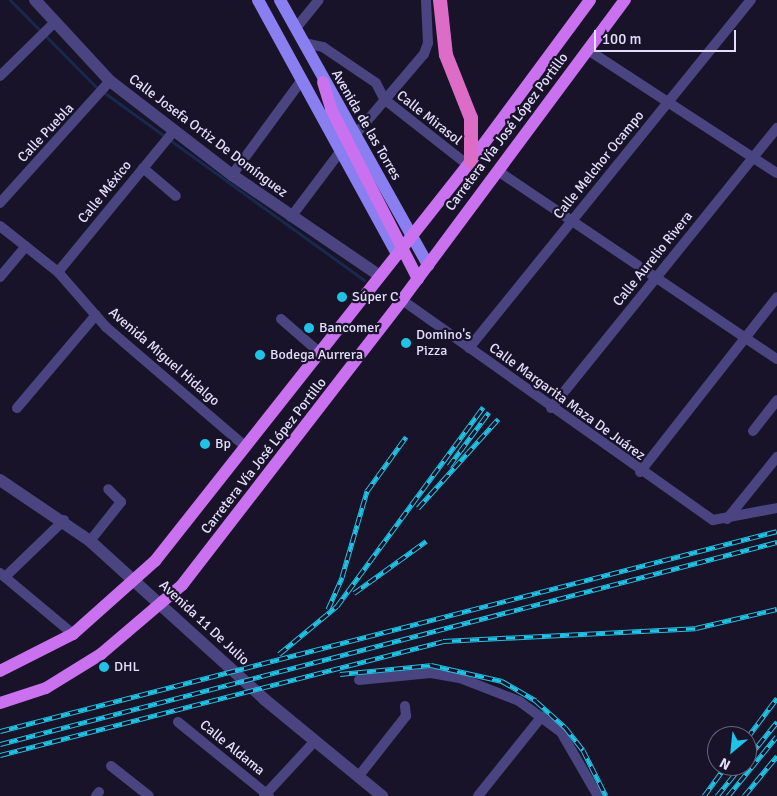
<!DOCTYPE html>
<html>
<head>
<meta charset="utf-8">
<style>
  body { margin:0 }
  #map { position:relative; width:777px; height:796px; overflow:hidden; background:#181328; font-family:Signika,sans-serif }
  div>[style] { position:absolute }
  .stream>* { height:3px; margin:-1.5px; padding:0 1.5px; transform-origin:1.5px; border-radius:1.5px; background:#17294d }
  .minor>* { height:10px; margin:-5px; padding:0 5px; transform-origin:5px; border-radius:5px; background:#4a4481 }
  .tertiary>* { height:12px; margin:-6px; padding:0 6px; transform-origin:6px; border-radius:6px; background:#4a4481 }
  .secondary>* { height:12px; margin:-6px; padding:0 6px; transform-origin:6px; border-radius:6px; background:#8a7ff1 }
  .primary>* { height:12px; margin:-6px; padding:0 6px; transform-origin:6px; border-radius:6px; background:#c971ef }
  .trunk>* { height:14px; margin:-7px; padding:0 7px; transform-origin:7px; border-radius:7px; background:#dc6cc6 }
  .rail>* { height:5px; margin-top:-2.5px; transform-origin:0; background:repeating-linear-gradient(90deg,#181328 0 9px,#1fc3e6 0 18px); box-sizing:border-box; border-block:1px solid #1fc3e6 }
  .dots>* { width:14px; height:14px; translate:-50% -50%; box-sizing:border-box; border:2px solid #181328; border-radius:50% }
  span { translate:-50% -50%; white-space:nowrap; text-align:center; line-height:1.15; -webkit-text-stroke:4.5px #181328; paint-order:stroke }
  .street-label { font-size:14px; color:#e3defb }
  .poi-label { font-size:14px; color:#e3defb }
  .left { translate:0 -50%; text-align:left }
  .north { position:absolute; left:707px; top:726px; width:50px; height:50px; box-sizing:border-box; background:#181328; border:1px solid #69647c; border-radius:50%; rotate:208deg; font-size:14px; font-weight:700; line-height:20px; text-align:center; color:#e3defb }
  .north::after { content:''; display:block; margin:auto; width:18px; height:22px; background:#1fc3e6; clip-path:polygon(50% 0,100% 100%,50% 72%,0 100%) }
  .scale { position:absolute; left:594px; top:30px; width:142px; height:22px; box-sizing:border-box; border:2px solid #e3defb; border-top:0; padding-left:6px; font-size:15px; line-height:18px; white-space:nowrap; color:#e3defb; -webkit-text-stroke:4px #181328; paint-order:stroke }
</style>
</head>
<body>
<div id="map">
  <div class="stream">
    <i style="left:10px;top:0;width:121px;rotate:45.3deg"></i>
    <i style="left:95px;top:86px;width:332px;rotate:35.8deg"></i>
  </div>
  <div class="minor">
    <i style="left:296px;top:28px;width:36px;rotate:-51deg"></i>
    <i style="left:304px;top:43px;width:19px;rotate:12deg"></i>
    <i style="left:323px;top:47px;width:64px;rotate:34.2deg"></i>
    <i style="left:376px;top:83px;width:18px;rotate:63deg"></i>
    <i style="left:384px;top:99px;width:107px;rotate:38.2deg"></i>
    <i style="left:588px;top:50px;width:225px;rotate:33.1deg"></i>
    <i style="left:0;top:76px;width:76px;rotate:-44.5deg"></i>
    <i style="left:355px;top:135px;width:106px;rotate:-49.6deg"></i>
    <i style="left:424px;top:54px;width:12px;rotate:-70deg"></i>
    <i style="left:428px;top:43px;width:43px;rotate:-92.7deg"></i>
    <i style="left:143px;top:168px;width:43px;rotate:40.3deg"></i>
    <i style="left:498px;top:171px;width:336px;rotate:34deg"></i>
    <i style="left:232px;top:175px;width:117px;rotate:-53.7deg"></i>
    <i style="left:0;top:203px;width:164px;rotate:-48deg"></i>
    <i style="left:291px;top:217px;width:81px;rotate:-53deg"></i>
    <i style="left:0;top:226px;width:74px;rotate:38.4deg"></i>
    <i style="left:58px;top:272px;width:73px;rotate:48.9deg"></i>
    <i style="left:106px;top:327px;width:183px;rotate:40.6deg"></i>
    <i style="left:58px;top:272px;width:183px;rotate:-50.6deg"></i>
    <i style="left:0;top:277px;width:40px;rotate:-50deg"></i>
    <i style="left:402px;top:300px;width:381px;rotate:35.3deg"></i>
    <i style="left:713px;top:520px;width:65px;rotate:-10.6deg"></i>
    <i style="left:281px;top:319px;width:50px;rotate:41deg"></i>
    <i style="left:469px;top:348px;width:448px;rotate:-51deg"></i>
    <i style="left:17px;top:408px;width:122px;rotate:-49.7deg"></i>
    <i style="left:551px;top:408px;width:360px;rotate:-51.1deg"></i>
    <i style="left:753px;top:431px;width:39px;rotate:-52deg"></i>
    <i style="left:640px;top:472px;width:222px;rotate:-51.9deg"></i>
    <i style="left:727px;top:519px;width:80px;rotate:-51.1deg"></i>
    <i style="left:90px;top:541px;width:50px;rotate:-51.5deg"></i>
    <i style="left:121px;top:502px;width:18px;rotate:-135deg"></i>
    <i style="left:0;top:573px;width:95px;rotate:39.9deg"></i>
    <i style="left:5px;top:577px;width:82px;rotate:-44deg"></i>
    <i style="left:359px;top:680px;width:72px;rotate:-5.6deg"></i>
    <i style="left:431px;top:673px;width:29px;rotate:10deg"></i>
    <i style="left:460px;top:678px;width:63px;rotate:21.3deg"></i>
    <i style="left:519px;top:701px;width:52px;rotate:36.4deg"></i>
    <i style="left:561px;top:732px;width:74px;rotate:60deg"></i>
    <i style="left:178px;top:722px;width:117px;rotate:39.1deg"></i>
    <i style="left:111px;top:766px;width:48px;rotate:38.3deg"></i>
    <i style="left:358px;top:777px;width:78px;rotate:-51.8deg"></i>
    <i style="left:406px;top:716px;width:10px;rotate:-96deg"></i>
    <i style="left:96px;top:796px;width:5px;rotate:-53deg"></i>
    <i style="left:264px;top:796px;width:74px;rotate:-47.2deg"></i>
    <i style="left:478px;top:796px;width:102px;rotate:-51.3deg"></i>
  </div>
  <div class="tertiary">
    <i style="left:35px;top:0;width:110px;rotate:47.2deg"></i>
    <i style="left:110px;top:81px;width:154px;rotate:37.6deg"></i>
    <i style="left:232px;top:175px;width:179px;rotate:34.3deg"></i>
    <i style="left:0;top:480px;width:109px;rotate:34.1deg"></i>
    <i style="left:90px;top:541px;width:235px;rotate:42.2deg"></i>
    <i style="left:264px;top:699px;width:153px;rotate:39.4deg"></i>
  </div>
  <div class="secondary">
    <i style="left:258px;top:0;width:290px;rotate:61.3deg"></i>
    <i style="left:280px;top:0;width:304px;rotate:60.8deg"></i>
  </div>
  <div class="primary">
    <i style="left:323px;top:82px;width:28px;rotate:73deg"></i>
    <i style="left:331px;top:109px;width:191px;rotate:62.9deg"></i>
    <i style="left:0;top:671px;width:82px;rotate:-26.9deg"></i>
    <i style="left:73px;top:634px;width:110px;rotate:-41.7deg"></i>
    <i style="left:155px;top:561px;width:510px;rotate:-51.69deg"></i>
    <i style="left:471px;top:161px;width:200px;rotate:-53.5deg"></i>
    <i style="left:0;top:703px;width:48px;rotate:-18.1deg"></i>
    <i style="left:46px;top:688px;width:65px;rotate:-31.7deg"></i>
    <i style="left:101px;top:654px;width:106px;rotate:-40.4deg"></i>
    <i style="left:182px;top:585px;width:360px;rotate:-52.3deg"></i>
    <i style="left:402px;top:300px;width:374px;rotate:-53.4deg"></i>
  </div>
  <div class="trunk">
    <i style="left:440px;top:0;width:55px;rotate:83.8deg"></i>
    <i style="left:446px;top:55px;width:68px;rotate:68.4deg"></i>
    <i style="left:471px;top:118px;width:43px;rotate:90deg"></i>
  </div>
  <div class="rail">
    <i style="left:449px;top:466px;width:67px;rotate:-53.5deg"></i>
    <i style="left:418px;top:508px;width:120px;rotate:-48deg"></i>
    <i style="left:354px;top:593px;width:89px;rotate:-35.8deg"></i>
    <i style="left:328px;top:609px;width:35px;rotate:-66deg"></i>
    <i style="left:342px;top:577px;width:90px;rotate:-73.8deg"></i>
    <i style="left:367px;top:491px;width:67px;rotate:-54.2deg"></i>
    <i style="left:279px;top:654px;width:75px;rotate:-39.6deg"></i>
    <i style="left:337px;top:606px;width:247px;rotate:-53.7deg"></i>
    <i style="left:340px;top:674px;width:91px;rotate:-5.6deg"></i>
    <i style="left:431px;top:665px;width:73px;rotate:12.7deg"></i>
    <i style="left:502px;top:681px;width:39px;rotate:30deg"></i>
    <i style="left:536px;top:701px;width:39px;rotate:42deg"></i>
    <i style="left:565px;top:727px;width:29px;rotate:52deg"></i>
    <i style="left:583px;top:750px;width:51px;rotate:63.4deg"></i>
    <i style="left:0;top:731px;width:802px;rotate:-14.43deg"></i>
    <i style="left:747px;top:738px;width:50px;rotate:-53.1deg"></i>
    <i style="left:0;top:744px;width:803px;rotate:-14.57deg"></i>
    <i style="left:0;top:755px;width:457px;rotate:-14.4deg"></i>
    <i style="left:443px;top:641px;width:253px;rotate:-2.9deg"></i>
    <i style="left:696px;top:628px;width:83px;rotate:-13.2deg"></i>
    <i style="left:747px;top:759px;width:48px;rotate:-51deg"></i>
    <i style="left:704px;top:796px;width:37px;rotate:-54deg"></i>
    <i style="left:717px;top:796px;width:38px;rotate:-51deg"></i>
    <i style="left:728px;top:796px;width:77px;rotate:-50.8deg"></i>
    <i style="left:744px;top:796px;width:52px;rotate:-50.5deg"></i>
  </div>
  <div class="dots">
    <i style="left:342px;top:297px;background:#1fc3e6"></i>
    <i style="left:309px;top:328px;background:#1fc3e6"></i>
    <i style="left:406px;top:343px;background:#1fc3e6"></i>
    <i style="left:260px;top:355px;background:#1fc3e6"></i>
    <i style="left:205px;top:444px;background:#1fc3e6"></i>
    <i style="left:104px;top:667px;background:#1fc3e6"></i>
  </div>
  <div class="street-label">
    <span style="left:429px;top:118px;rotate:38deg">Calle Mirasol</span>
    <span style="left:366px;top:125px;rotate:60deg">Avenida de las Torres</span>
    <span style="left:507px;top:132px;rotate:-53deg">Carretera Vía José López Portillo</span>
    <span style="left:46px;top:133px;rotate:-47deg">Calle Puebla</span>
    <span style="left:208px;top:136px;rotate:37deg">Calle Josefa Ortiz De Domínguez</span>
    <span style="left:599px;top:165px;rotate:-51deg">Calle Melchor Ocampo</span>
    <span style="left:105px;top:192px;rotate:-51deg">Calle México</span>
    <span style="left:653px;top:259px;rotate:-51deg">Calle Aurelio Rivera</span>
    <span style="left:164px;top:357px;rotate:41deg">Avenida Miguel Hidalgo</span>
    <span style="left:567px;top:402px;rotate:36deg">Calle Margarita Maza De Juárez</span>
    <span style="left:264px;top:456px;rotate:-52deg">Carretera Vía José López Portillo</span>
    <span style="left:204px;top:623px;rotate:43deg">Avenida 11 De Julio</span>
    <span style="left:232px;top:748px;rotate:39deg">Calle Aldama</span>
  </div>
  <div class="poi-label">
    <span class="left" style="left:352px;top:297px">Súper C</span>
    <span class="left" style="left:319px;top:328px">Bancomer</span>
    <span class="left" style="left:416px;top:343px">Domino's<br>Pizza</span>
    <span class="left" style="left:270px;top:355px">Bodega Aurrera</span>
    <span class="left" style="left:215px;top:444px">Bp</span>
    <span class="left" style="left:114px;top:667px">DHL</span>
  </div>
  <div class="north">N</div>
  <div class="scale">100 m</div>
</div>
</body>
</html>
